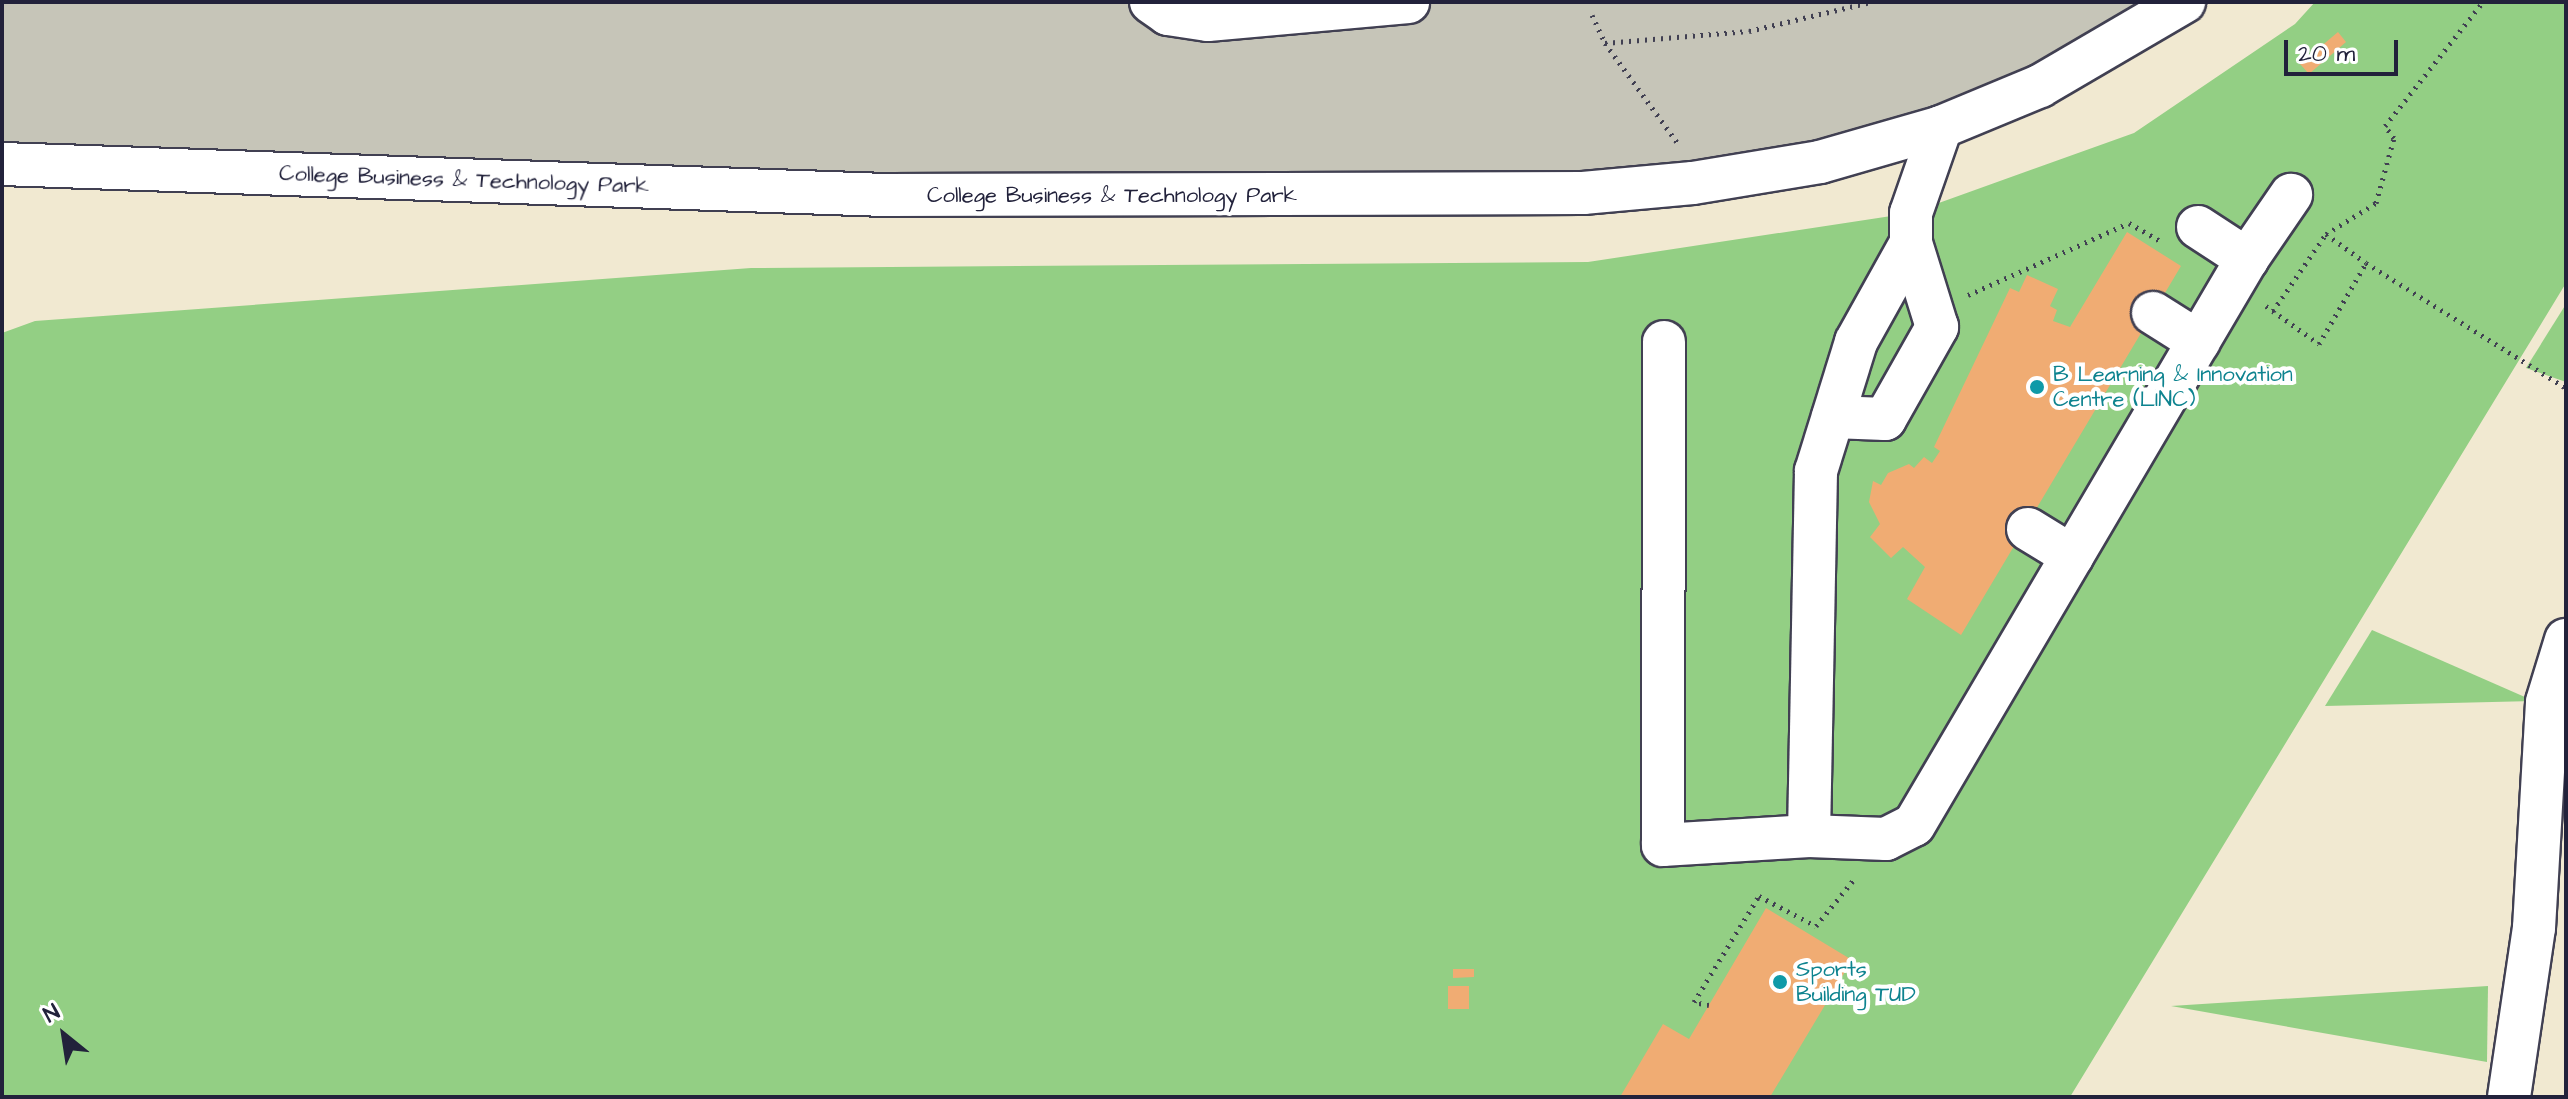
<!DOCTYPE html>
<html>
<head>
<meta charset="utf-8">
<style>
  body { margin:0 }
  #map { position:relative; width:2568px; height:1099px; overflow:hidden; background:#f1e9d1; font-family:"Architects Daughter",sans-serif }
  div>[style] { position:absolute }
  .industrial>* { inset:0; background:#c6c5b8 }
  .green>* { inset:0; background:#93cf84 }
  .building>* { inset:0; background:#f0ac73 }
  .path>* { height:5px; margin-top:-2.5px; transform-origin:0; background:repeating-linear-gradient(90deg,#414052 0 2px,transparent 0 8px) }
  .roads { filter:drop-shadow(2px 0 #414052) drop-shadow(-2px 0 #414052) drop-shadow(0 2px #414052) drop-shadow(0 -2px #414052) }
  .minor>* { height:42px; margin:-21px; padding:0 21px; transform-origin:21px; border-radius:21px; background:#fff }
  .dots>* { width:22px; height:22px; translate:-50% -50%; box-sizing:border-box; border:4px solid #fff; border-radius:50% }
  span { translate:-50% -50%; white-space:nowrap; text-align:center; line-height:1.15; -webkit-text-stroke:8px #fff; paint-order:stroke }
  .street-label { font-size:22px; color:#22223b }
  .culture-label { font-size:22px; color:#0d838f }
  .left { translate:0 -50%; text-align:left }
  .frame { position:absolute; inset:0; border:4px solid #22223b; pointer-events:none }
  .north { position:absolute; left:24px; top:995px; width:80px; height:80px; -webkit-text-stroke:6px #fff; paint-order:stroke; rotate:330deg; font-size:22px; font-weight:700; line-height:32px; text-align:center; color:#22223b }
  .north::after { content:''; display:block; margin:auto; width:28px; height:36px; background:#22223b; clip-path:polygon(50% 0,100% 100%,50% 72%,0 100%) }
  .scale { position:absolute; left:2284px; top:40px; width:114px; height:36px; box-sizing:border-box; border:4px solid #22223b; border-top:0; padding-left:10px; font-size:24px; line-height:28px; white-space:nowrap; color:#22223b; -webkit-text-stroke:6px #fff; paint-order:stroke }
</style>
</head>
<body>
<div id="map">
  <div class="industrial">
    <i style="clip-path:polygon(2px 2px,2184px 2px,1941px 127px,1583px 193px,2px 164px)"></i>
  </div>
  <div class="green">
    <i style="clip-path:polygon(2315px 2px,2566px 2px,2566px 283px,2070px 1097px,2px 1097px,2px 333px,35px 321px,751px 268px,1588px 262px,1911px 213px,2134px 133px,2295px 24px)"></i>
    <i style="clip-path:polygon(2566px 304px,2566px 382px,2526px 368px)"></i>
    <i style="clip-path:polygon(2372px 630px,2534px 701px,2325px 706px)"></i>
    <i style="clip-path:polygon(2488px 986px,2487px 1062px,2171px 1006px)"></i>
  </div>
  <div class="building">
    <i style="clip-path:polygon(2338px 32px,2346px 42px,2309px 74px,2300px 64px)"></i>
    <i style="clip-path:polygon(2127px 232px,2181px 266px,1961px 635px,1907px 599px,1925px 567px,1903px 547px,1891px 558px,1870px 537px,1880px 524px,1869px 502px,1873px 481px,1881px 485px,1888px 473px,1909px 464px,1914px 468px,1924px 457px,1932px 463px,1940px 451px,1934px 447px,2010px 288px,2019px 292px,2027px 275px,2058px 289px,2050px 306px,2057px 310px,2053px 321px,2070px 327px)"></i>
    <i style="clip-path:polygon(1766px 908px,1852px 960px,1770px 1097px,1620px 1097px,1663px 1024px,1689px 1039px)"></i>
    <i style="clip-path:polygon(1453px 969px,1474px 969px,1474px 977px,1453px 978px)"></i>
    <i style="clip-path:polygon(1448px 986px,1469px 986px,1469px 1009px,1448px 1009px)"></i>
  </div>
  <div class="path">
    <i style="left:1592px;top:15px;width:31px;rotate:65deg"></i>
    <i style="left:1605px;top:43px;width:126px;rotate:54deg"></i>
    <i style="left:1605px;top:43px;width:144px;rotate:-4.8deg"></i>
    <i style="left:1749px;top:31px;width:125px;rotate:-13.4deg"></i>
    <i style="left:2326px;top:234px;width:49px;rotate:35.9deg"></i>
    <i style="left:1968px;top:295px;width:176px;rotate:-24.1deg"></i>
    <i style="left:2129px;top:223px;width:38px;rotate:30deg"></i>
    <i style="left:2266px;top:306px;width:65px;rotate:35.6deg"></i>
    <i style="left:2319px;top:344px;width:94px;rotate:-59.9deg"></i>
    <i style="left:2366px;top:263px;width:236px;rotate:32deg"></i>
    <i style="left:2273px;top:311px;width:93px;rotate:-55.5deg"></i>
    <i style="left:2326px;top:234px;width:59px;rotate:-31.8deg"></i>
    <i style="left:2376px;top:203px;width:67px;rotate:-74.5deg"></i>
    <i style="left:2394px;top:138px;width:15px;rotate:-127deg"></i>
    <i style="left:2385px;top:126px;width:158px;rotate:-51.7deg"></i>
    <i style="left:1709px;top:1005px;width:15px;rotate:-169deg"></i>
    <i style="left:1694px;top:1002px;width:124px;rotate:-58.5deg"></i>
    <i style="left:1759px;top:896px;width:64px;rotate:27.8deg"></i>
    <i style="left:1816px;top:926px;width:63px;rotate:-50.8deg"></i>
  </div>
  <div class="roads">
    <div class="minor">
      <i style="left:1151px;top:2px;width:21px;rotate:35deg"></i>
      <i style="left:1168px;top:14px;width:40px;rotate:8.5deg"></i>
      <i style="left:1208px;top:20px;width:201px;rotate:-5.1deg"></i>
      <i style="left:1941px;top:127px;width:91px;rotate:109.2deg"></i>
      <i style="left:1911px;top:213px;width:30px;rotate:90deg"></i>
      <i style="left:1911px;top:243px;width:113px;rotate:119.1deg"></i>
      <i style="left:1856px;top:342px;width:135px;rotate:107.2deg"></i>
      <i style="left:1816px;top:471px;width:365px;rotate:91.1deg"></i>
      <i style="left:1809px;top:836px;width:77px;rotate:2.2deg"></i>
      <i style="left:1886px;top:839px;width:31px;rotate:-27deg"></i>
      <i style="left:1914px;top:825px;width:657px;rotate:-59.53deg"></i>
      <i style="left:2247px;top:259px;width:78px;rotate:-55.5deg"></i>
      <i style="left:2px;top:164px;width:885px;rotate:2.01deg"></i>
      <i style="left:886px;top:195px;width:697px;rotate:-0.16deg"></i>
      <i style="left:1583px;top:193px;width:110px;rotate:-5.2deg"></i>
      <i style="left:1693px;top:183px;width:129px;rotate:-9.4deg"></i>
      <i style="left:1820px;top:162px;width:126px;rotate:-16.1deg"></i>
      <i style="left:1941px;top:127px;width:107px;rotate:-22.5deg"></i>
      <i style="left:2040px;top:86px;width:167px;rotate:-30.3deg"></i>
      <i style="left:2198px;top:227px;width:59px;rotate:33.1deg"></i>
      <i style="left:2153px;top:313px;width:54px;rotate:32.2deg"></i>
      <i style="left:1664px;top:342px;width:503px;rotate:90.11deg"></i>
      <i style="left:1663px;top:845px;width:146px;rotate:-3.5deg"></i>
      <i style="left:1833px;top:417px;width:52px;rotate:2.2deg"></i>
      <i style="left:1885px;top:419px;width:106px;rotate:-60.5deg"></i>
      <i style="left:1937px;top:327px;width:88px;rotate:-107.2deg"></i>
      <i style="left:2028px;top:529px;width:52px;rotate:31.5deg"></i>
      <i style="left:2509px;top:1097px;width:171px;rotate:-81.6deg"></i>
      <i style="left:2534px;top:928px;width:226px;rotate:-86.7deg"></i>
      <i style="left:2547px;top:702px;width:65px;rotate:-73deg"></i>
    </div>
  </div>
  <div class="dots">
    <i style="left:2037px;top:387px;background:#0f9aa8"></i>
    <i style="left:1780px;top:982px;background:#0f9aa8"></i>
  </div>
  <div class="street-label">
    <span style="left:464px;top:180px;rotate:2deg">College Business &amp; Technology Park</span>
    <span style="left:1112px;top:196px">College Business &amp; Technology Park</span>
  </div>
  <div class="culture-label">
    <span class="left" style="left:2053px;top:387px">B Learning &amp; Innovation<br>Centre (LINC)</span>
    <span class="left" style="left:1796px;top:982px">Sports<br>Building TUD</span>
  </div>
  <div class="frame"></div>
  <div class="north">N</div>
  <div class="scale">20 m</div>
</div>
</body>
</html>
